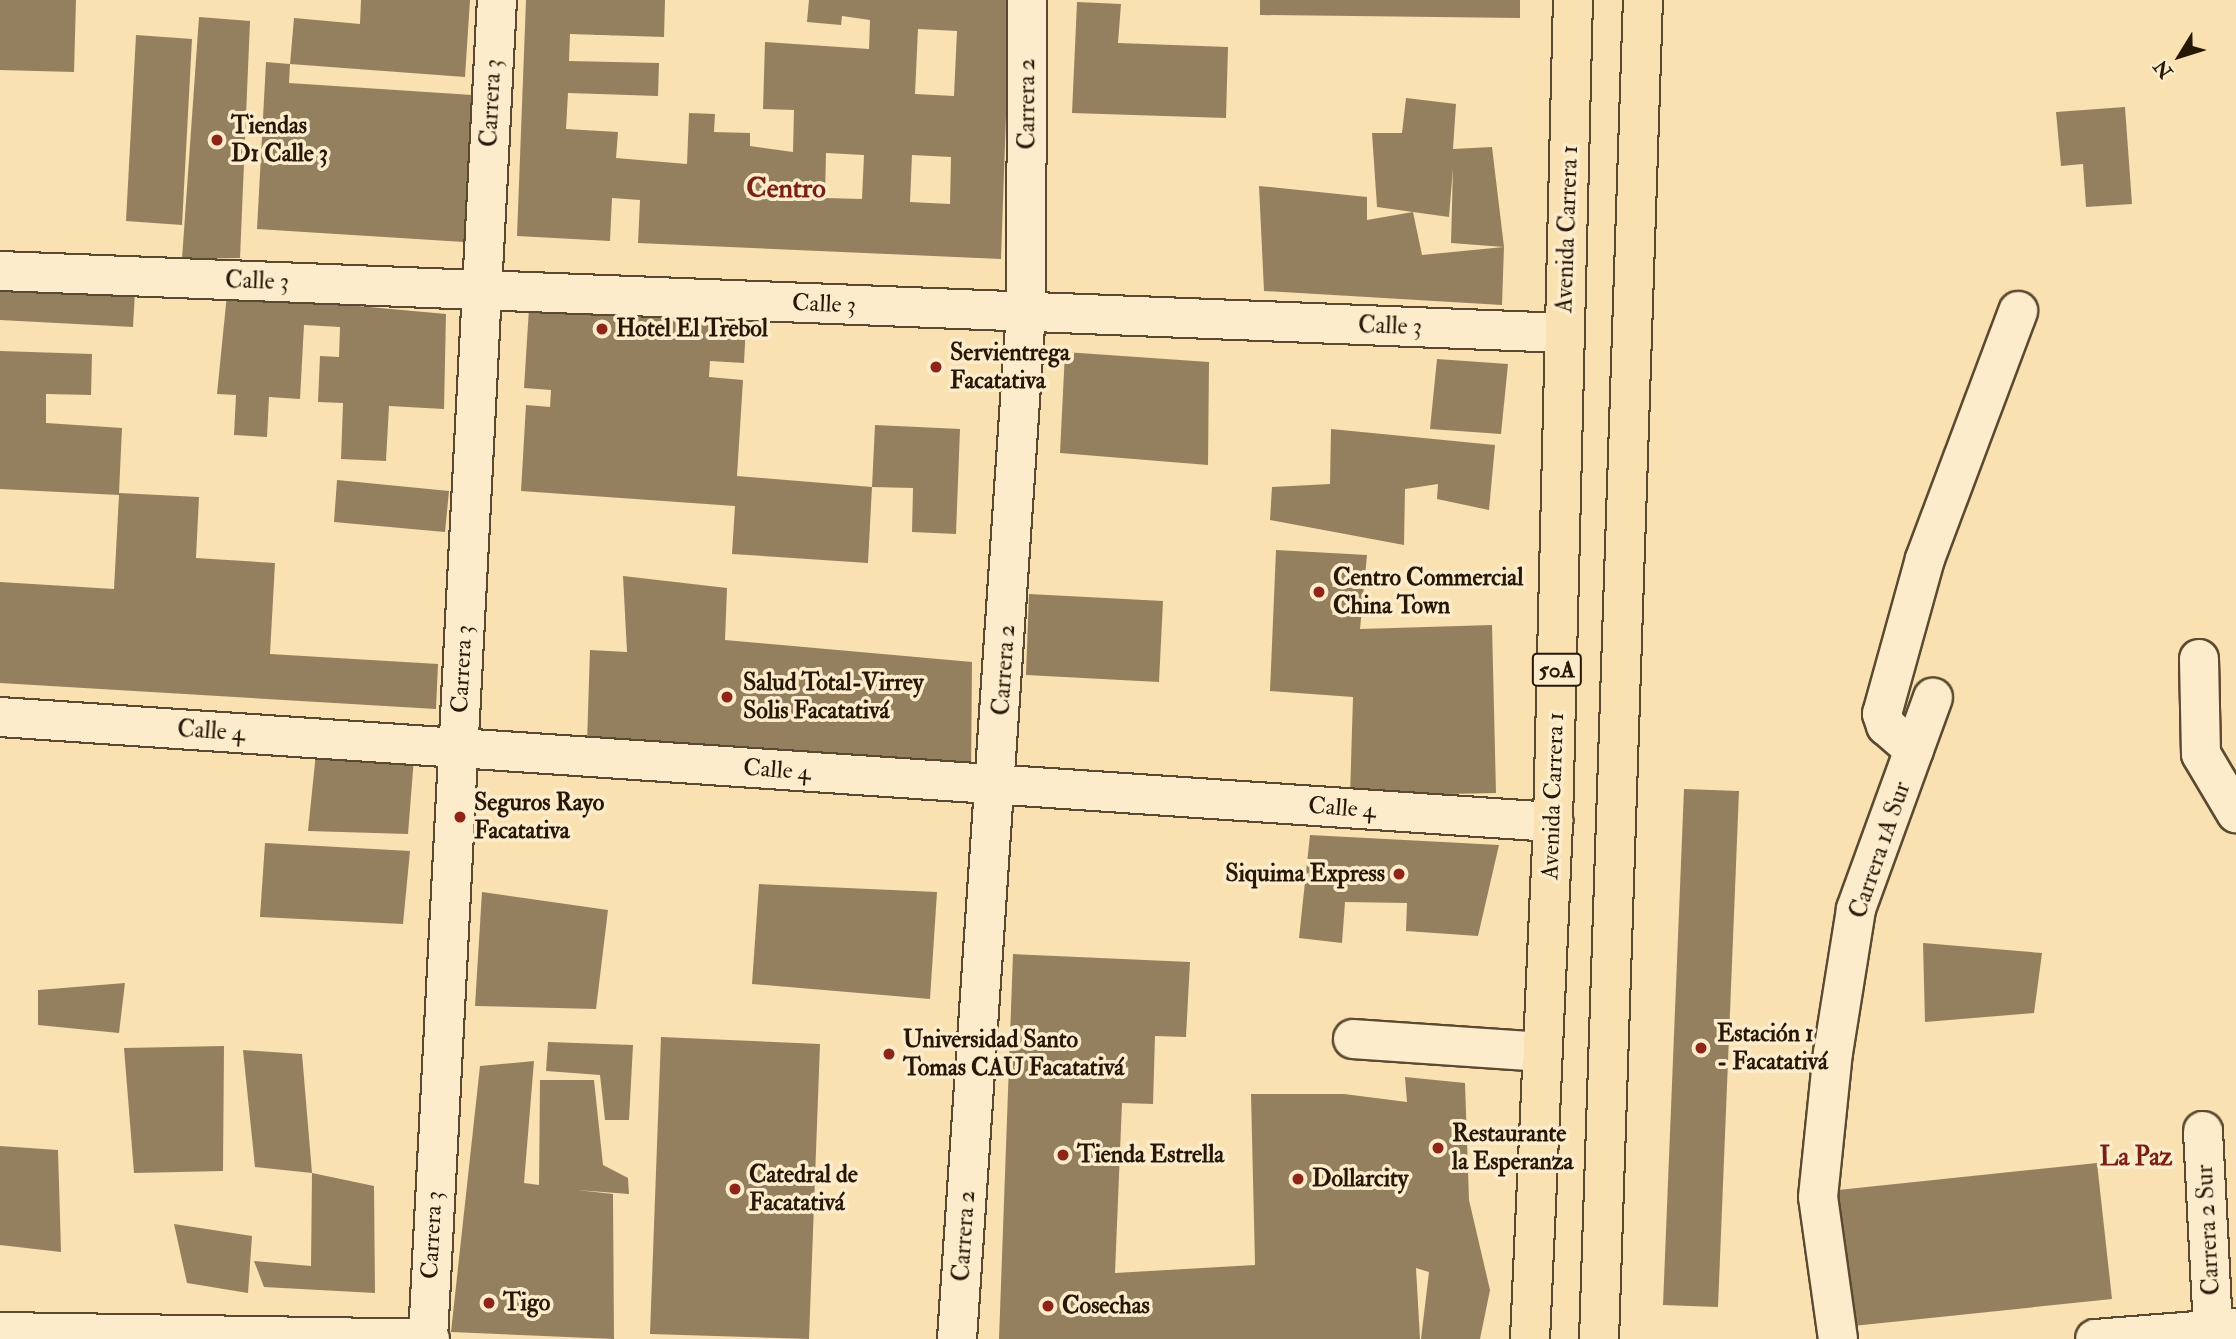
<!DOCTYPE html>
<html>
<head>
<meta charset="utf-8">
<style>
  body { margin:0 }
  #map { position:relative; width:2236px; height:1339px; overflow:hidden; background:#fae1b1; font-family:"IM FELL Double Pica",serif }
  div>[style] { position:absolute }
  .building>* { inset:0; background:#94805f }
  .roads { filter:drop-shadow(2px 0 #5b4a31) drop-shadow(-2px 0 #5b4a31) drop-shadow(0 2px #5b4a31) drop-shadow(0 -2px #5b4a31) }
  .minor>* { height:38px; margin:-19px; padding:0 19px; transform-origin:19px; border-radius:19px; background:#fceccc }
  .major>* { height:38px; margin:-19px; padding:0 19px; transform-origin:19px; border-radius:19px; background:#fae1b1 }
  .dots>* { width:19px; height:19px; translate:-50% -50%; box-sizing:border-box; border:4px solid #fceccc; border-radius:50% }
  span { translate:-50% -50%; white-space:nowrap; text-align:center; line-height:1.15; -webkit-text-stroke:7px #fceccc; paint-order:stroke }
  .shield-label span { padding:2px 5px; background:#fceccc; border:2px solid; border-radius:5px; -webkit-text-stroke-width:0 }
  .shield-label { font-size:23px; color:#261706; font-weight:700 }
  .street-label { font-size:24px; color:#261706 }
  .poi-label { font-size:24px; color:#261706; font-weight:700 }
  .left { translate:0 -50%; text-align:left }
  .right { translate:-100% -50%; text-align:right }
  .neighbourhood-label { font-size:26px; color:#7a1f14; font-weight:700 }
  .quarter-label { font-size:28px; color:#7a1f14; font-weight:700 }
  .north { position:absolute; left:2145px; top:21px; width:70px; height:70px; -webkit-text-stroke:5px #fceccc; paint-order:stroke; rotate:232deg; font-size:19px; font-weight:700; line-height:28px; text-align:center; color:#261706 }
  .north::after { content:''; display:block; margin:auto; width:24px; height:32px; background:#261706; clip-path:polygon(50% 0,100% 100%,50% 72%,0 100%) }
</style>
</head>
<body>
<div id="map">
  <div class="building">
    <i style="clip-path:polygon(0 0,76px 0,74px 72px,0 70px)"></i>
    <i style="clip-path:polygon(361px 0,470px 0,465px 77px,290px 64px,289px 83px,472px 95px,464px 242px,257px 229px,266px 62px,290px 64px,294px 18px,360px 24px)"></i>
    <i style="clip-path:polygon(evenodd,526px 0,665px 0,664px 37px,570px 34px,569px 61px,659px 63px,658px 96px,568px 93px,566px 129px,618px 132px,616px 158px,687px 164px,689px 113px,715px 114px,714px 132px,750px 133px,750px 146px,793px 152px,794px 110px,763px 109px,765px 42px,869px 49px,870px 20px,842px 16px,841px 25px,807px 22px,809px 0,1010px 0,1001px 259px,638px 243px,640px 200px,612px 198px,610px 241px,517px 236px,526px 0,918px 29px,957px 31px,954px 96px,915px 94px,918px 29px,526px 0,826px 153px,864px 155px,862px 199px,825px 198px,826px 153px,526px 0,912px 155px,951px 157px,950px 204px,910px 202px,912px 155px)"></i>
    <i style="clip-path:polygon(1260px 0,1520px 0,1520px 18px,1260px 15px)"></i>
    <i style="clip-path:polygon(1077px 2px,1121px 4px,1118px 43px,1228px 47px,1226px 118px,1072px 113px)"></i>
    <i style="clip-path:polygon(199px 17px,250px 21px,240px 258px,182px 259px)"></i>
    <i style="clip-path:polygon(136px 35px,192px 39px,182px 225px,126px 221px)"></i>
    <i style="clip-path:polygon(1406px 98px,1456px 104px,1453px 149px,1492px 147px,1504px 247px,1451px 243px,1453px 168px,1449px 217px,1377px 207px,1372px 133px,1402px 133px)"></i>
    <i style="clip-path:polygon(2125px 107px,2132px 204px,2086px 207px,2083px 164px,2061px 166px,2056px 112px)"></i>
    <i style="clip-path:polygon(1259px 186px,1367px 197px,1367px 220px,1413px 212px,1422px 255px,1504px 247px,1502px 305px,1264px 291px)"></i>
    <i style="clip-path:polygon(0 283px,135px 291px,133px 327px,0 320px)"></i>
    <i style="clip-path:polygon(227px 294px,446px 314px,444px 409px,389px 406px,386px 461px,341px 459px,343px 403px,318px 402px,320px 356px,339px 357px,340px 327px,304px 325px,300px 399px,269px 397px,267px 437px,234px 435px,236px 395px,217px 394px)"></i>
    <i style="clip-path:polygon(529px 308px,746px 324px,744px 363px,710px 361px,709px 377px,743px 380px,737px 476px,872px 487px,868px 563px,732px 554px,735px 506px,521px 491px,526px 405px,550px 407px,551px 390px,524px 388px)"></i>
    <i style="clip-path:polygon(0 351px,92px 354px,91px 395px,46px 394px,46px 423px,122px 428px,119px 493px,199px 497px,196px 558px,275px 563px,270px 654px,438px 664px,436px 709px,0 683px,0 582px,114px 589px,119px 495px,0 489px)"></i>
    <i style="clip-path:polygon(1065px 352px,1209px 362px,1208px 465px,1060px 453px)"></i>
    <i style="clip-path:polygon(1437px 359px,1508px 364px,1501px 434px,1430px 429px)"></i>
    <i style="clip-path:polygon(875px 425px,960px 429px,956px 534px,912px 532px,913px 488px,872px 487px)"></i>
    <i style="clip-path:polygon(1331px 429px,1495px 445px,1489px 510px,1437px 499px,1438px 484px,1405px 489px,1404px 545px,1270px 520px,1272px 487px,1330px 484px)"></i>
    <i style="clip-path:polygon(337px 480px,449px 491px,445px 532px,334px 522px)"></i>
    <i style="clip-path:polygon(1276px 550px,1367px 555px,1360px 629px,1492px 625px,1496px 793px,1350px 796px,1353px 697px,1270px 691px)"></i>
    <i style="clip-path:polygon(623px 576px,727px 588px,725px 640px,972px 662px,971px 778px,587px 742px,590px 650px,627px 652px)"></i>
    <i style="clip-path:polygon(1029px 594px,1163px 601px,1159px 682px,1026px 675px)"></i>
    <i style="clip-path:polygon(316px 753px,414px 757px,408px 834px,308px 831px)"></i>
    <i style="clip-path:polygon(1684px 789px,1739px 791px,1718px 1307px,1663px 1305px)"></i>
    <i style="clip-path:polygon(1310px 835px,1499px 845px,1478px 936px,1406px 931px,1407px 903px,1345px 902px,1342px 943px,1299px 938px)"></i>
    <i style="clip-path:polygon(265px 843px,410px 851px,403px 924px,260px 917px)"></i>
    <i style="clip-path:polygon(759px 884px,937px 892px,930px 999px,752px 984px)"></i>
    <i style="clip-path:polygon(482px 892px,608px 910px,596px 1009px,475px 1006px)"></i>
    <i style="clip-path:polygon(1923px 943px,2042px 953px,2034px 1013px,1925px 1022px)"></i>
    <i style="clip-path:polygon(1013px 954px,1190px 962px,1186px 1037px,1155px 1036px,1153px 1104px,1122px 1103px,1115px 1273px,1255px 1265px,1251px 1094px,1344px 1094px,1407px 1102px,1405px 1077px,1465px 1083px,1469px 1200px,1490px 1290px,1480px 1339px,1421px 1339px,1429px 1272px,1416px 1268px,1420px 1339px,999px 1339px)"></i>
    <i style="clip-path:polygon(125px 983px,119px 1033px,38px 1025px,38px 990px)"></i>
    <i style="clip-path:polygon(661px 1037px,820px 1044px,809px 1339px,650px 1334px)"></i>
    <i style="clip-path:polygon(548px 1042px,633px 1045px,629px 1120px,605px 1120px,600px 1075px,546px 1071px)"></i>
    <i style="clip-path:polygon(224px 1046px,223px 1171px,134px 1173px,124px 1048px)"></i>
    <i style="clip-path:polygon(243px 1050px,302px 1054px,312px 1173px,255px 1167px)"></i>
    <i style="clip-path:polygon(534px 1061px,524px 1183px,539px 1185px,540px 1080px,594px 1080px,603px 1165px,628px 1178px,629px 1194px,577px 1190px,613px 1194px,614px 1339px,451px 1332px,480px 1066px)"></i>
    <i style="clip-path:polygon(0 1146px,58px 1150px,61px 1252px,0 1245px)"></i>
    <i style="clip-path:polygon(2097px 1163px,2112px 1299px,1853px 1326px,1838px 1190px)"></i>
    <i style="clip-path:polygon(312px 1173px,374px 1186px,375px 1293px,264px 1287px,254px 1261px,311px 1266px)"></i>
    <i style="clip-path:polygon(174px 1224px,252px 1236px,248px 1293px,187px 1283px)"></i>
  </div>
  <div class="roads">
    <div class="minor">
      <i style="left:0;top:271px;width:1565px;rotate:2.27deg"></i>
      <i style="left:2199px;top:659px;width:95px;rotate:88.8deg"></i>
      <i style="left:2201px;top:754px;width:69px;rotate:59.3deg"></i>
      <i style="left:0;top:717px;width:1557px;rotate:3.87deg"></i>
      <i style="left:1914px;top:750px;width:37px;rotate:-139deg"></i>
      <i style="left:1886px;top:726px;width:13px;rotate:-108deg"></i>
      <i style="left:1882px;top:714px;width:161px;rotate:-74.5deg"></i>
      <i style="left:1925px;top:559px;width:265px;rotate:-69.4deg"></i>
      <i style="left:1353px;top:1039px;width:190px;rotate:3.9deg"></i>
      <i style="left:2203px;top:1131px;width:198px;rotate:87.1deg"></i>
      <i style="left:0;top:1332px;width:430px;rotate:0.9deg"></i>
      <i style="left:428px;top:1338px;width:1340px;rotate:-87.05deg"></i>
      <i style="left:957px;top:1339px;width:1029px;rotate:-86.16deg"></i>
      <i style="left:1026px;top:312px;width:312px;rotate:-89.8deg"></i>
      <i style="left:1838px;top:1339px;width:143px;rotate:-98deg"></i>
      <i style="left:1818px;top:1197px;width:145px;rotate:-84.1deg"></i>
      <i style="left:1833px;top:1053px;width:146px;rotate:-80.9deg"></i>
      <i style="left:1856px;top:909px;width:225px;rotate:-70deg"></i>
      <i style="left:2095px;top:1339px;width:141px;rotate:-4.5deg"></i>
    </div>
    <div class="major">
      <i style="left:1530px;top:1339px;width:518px;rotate:-87.45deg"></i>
      <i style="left:1553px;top:822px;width:822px;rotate:-88.61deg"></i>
      <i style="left:1599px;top:1339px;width:1340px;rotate:-88.12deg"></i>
    </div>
  </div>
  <div class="dots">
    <i style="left:217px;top:140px;background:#8f2418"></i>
    <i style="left:602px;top:329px;background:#8f2418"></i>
    <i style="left:936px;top:367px;background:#8f2418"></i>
    <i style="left:1319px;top:592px;background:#8f2418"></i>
    <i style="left:727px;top:697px;background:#8f2418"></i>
    <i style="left:460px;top:817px;background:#8f2418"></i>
    <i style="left:1399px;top:874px;background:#8f2418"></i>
    <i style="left:1701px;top:1048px;background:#8f2418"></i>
    <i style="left:889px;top:1054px;background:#8f2418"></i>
    <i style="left:1438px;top:1148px;background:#8f2418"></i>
    <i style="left:1063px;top:1155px;background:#8f2418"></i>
    <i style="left:1298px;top:1179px;background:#8f2418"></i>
    <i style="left:735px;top:1189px;background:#8f2418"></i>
    <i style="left:489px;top:1303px;background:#8f2418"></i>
    <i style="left:1048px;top:1306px;background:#8f2418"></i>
  </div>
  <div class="shield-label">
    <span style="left:1557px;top:670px">50A</span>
  </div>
  <div class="street-label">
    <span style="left:491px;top:103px;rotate:-87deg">Carrera 3</span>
    <span style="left:1027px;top:104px;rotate:-90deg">Carrera 2</span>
    <span style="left:1567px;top:229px;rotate:-88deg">Avenida Carrera 1</span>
    <span style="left:257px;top:281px;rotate:2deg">Calle 3</span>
    <span style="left:824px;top:304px;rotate:2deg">Calle 3</span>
    <span style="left:1390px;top:326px;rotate:2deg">Calle 3</span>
    <span style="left:462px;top:669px;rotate:-87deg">Carrera 3</span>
    <span style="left:1004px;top:670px;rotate:-86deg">Carrera 2</span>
    <span style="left:211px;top:731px;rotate:4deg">Calle 4</span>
    <span style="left:777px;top:770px;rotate:4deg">Calle 4</span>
    <span style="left:1553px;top:796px;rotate:-88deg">Avenida Carrera 1</span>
    <span style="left:1342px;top:808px;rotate:4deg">Calle 4</span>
    <span style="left:1880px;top:850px;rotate:-71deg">Carrera 1A Sur</span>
    <span style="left:2208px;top:1230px;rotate:-93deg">Carrera 2 Sur</span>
    <span style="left:432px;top:1235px;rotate:-87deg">Carrera 3</span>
    <span style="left:964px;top:1236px;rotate:-86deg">Carrera 2</span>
  </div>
  <div class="poi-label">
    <span class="left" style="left:231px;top:140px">Tiendas<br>D1 Calle 3</span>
    <span class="left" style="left:616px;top:329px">Hotel El Trebol</span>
    <span class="left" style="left:950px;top:367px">Servientrega<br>Facatativa</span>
    <span class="left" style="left:1333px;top:592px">Centro Commercial<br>China Town</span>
    <span class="left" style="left:743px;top:697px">Salud Total-Virrey<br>Solis Facatativá</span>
    <span class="left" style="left:474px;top:817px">Seguros Rayo<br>Facatativa</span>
    <span class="right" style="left:1385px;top:874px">Siquima Express</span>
    <span class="left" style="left:1717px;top:1048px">Estación 1<br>- Facatativá</span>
    <span class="left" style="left:903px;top:1054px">Universidad Santo<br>Tomas CAU Facatativá</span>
    <span class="left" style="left:1452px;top:1148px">Restaurante<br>la Esperanza</span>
    <span class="left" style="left:1077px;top:1155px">Tienda Estrella</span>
    <span class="left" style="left:749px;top:1189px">Catedral de<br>Facatativá</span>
    <span class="left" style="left:1312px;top:1179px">Dollarcity</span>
    <span class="left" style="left:503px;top:1303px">Tigo</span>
    <span class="left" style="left:1062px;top:1306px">Cosechas</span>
  </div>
  <div class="neighbourhood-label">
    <span style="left:2136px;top:1158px">La Paz</span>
  </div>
  <div class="quarter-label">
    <span style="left:786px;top:189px">Centro</span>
  </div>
  <div class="north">N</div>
</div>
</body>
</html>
